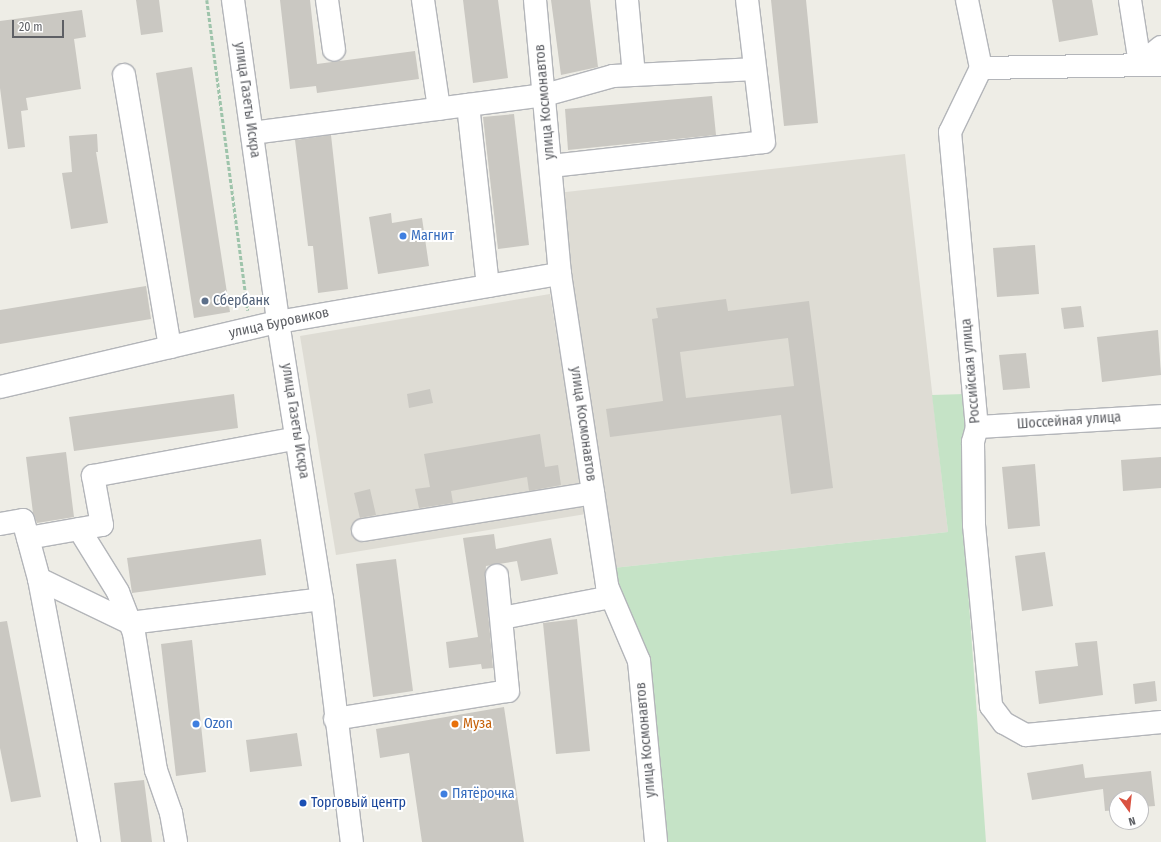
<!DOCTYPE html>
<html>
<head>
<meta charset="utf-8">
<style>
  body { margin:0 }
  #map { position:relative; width:1161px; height:842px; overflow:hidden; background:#eeede6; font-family:"Fira Sans Condensed",sans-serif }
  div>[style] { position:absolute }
  .education>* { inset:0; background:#dedcd4 }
  .green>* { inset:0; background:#c5e3c6 }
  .building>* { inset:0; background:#cac8c2 }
  .path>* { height:2.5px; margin-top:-1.25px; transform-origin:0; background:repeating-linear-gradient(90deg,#9ec4ab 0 4px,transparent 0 6px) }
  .roads { filter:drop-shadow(1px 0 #b3b5b9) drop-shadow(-1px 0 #b3b5b9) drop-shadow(0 1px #b3b5b9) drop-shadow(0 -1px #b3b5b9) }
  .minor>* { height:22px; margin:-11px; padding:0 11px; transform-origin:11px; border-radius:11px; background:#fff }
  .dots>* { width:11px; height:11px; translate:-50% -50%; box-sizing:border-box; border:2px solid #fff; border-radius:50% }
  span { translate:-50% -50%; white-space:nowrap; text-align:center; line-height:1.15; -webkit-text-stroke:4px #fff; paint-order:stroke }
  .street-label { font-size:14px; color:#5e6065 }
  .shop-label { font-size:14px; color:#366cbe }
  .left { translate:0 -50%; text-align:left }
  .service-label { font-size:14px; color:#4e5e75 }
  .food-label { font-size:14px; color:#c56008 }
  .transit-label { font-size:14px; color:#164399 }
  .north { position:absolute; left:1109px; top:790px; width:40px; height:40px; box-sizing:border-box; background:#fff; border:1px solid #bfbfc1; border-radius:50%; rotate:165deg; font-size:11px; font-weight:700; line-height:16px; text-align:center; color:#5e6065 }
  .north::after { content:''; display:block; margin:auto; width:14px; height:18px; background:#d95241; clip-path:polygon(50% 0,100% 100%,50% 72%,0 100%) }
  .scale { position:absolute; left:12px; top:20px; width:52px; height:18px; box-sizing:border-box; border:2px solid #5e6065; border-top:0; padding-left:5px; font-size:12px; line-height:14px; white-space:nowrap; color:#5e6065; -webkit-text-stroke:3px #fff; paint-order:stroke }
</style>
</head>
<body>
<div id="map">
  <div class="education">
    <i style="clip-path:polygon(905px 154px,948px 532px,613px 568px,557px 193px)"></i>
    <i style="clip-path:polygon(550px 294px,586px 514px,336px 555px,300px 336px)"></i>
  </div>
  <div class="green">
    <i style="clip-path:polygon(965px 394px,966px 561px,986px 842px,661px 842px,613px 568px,948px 532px,932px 395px)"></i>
  </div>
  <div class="building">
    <i style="clip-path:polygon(136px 0,159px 0,163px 32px,141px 35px)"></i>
    <i style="clip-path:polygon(280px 0,310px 0,317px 64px,415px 51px,419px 79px,317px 93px,316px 86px,290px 89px)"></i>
    <i style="clip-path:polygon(463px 0,498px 0,508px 78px,473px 83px)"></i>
    <i style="clip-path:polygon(551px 0,590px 0,598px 67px,561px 75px)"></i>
    <i style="clip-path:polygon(771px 0,806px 0,818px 123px,784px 126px)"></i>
    <i style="clip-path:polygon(1052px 0,1092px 0,1098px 35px,1059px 42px)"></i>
    <i style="clip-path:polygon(82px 10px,86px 37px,74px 39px,81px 89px,26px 98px,28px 110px,21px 111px,25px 147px,8px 149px,0 88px,0 21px)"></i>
    <i style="clip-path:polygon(192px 67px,230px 312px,194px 318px,156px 73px)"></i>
    <i style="clip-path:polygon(712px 96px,716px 135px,568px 150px,565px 109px)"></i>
    <i style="clip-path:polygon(514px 114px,529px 245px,498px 249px,483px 117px)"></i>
    <i style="clip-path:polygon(97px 134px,98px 152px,96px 152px,108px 223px,71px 229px,62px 173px,72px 172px,69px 136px)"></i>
    <i style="clip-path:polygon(331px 135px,348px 289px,318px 293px,313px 246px,308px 246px,295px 140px)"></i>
    <i style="clip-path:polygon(391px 213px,392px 223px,422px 218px,429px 266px,378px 274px,369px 217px)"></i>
    <i style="clip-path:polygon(1035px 245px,1039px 294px,997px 297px,993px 248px)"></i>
    <i style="clip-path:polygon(146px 286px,151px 319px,0 344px,0 310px)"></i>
    <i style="clip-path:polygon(evenodd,726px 299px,728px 311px,809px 301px,833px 488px,791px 494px,781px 415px,610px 437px,606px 409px,663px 401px,652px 319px,658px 318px,656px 308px,726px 299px,788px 338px,794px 386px,686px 398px,680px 352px,788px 338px)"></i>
    <i style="clip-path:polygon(1081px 306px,1084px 327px,1064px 329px,1061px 308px)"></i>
    <i style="clip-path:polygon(1158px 330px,1161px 375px,1102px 382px,1097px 337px)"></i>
    <i style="clip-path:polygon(1026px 353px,1030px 388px,1003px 390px,999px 355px)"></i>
    <i style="clip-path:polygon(430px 389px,433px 403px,409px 408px,407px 394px)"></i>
    <i style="clip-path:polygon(234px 394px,238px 428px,74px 451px,69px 417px)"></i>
    <i style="clip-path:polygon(540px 434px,545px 467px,558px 465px,561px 485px,529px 491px,527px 477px,451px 491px,453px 503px,419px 508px,415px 489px,430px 487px,424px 454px)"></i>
    <i style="clip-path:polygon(66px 452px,74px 517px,37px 523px,33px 513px,26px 457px)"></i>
    <i style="clip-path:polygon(1161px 457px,1161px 488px,1123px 491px,1121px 460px)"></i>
    <i style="clip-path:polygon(1035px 464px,1040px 526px,1008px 529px,1002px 467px)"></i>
    <i style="clip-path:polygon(370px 489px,376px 515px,360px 518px,354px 493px)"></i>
    <i style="clip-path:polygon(494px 534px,496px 549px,551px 538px,558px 574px,521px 581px,517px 561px,486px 566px,485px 577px,493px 668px,482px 669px,481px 664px,449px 668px,446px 642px,478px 637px,463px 538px)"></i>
    <i style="clip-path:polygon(261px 539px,266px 575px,132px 593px,127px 558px)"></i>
    <i style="clip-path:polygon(1045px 552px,1053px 606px,1022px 611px,1015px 556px)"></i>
    <i style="clip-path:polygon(396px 559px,413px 691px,373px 697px,356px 564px)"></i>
    <i style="clip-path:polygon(577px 619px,590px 751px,556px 754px,543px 623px)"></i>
    <i style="clip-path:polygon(7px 621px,41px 797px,11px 802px,0 748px,0 622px)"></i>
    <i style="clip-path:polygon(192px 640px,206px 772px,176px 776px,161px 644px)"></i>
    <i style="clip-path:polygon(1097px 641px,1103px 695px,1039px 704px,1035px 671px,1078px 666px,1075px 643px)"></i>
    <i style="clip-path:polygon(1155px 681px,1157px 701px,1135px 704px,1133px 684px)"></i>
    <i style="clip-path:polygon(504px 707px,524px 842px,422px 842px,409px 753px,380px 758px,376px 729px)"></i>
    <i style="clip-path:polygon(297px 733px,302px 766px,250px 772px,246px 740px)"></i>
    <i style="clip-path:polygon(1083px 764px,1085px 778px,1151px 771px,1155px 806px,1141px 807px,1141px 798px,1117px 798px,1117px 810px,1105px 811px,1103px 789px,1032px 800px,1027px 773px)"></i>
    <i style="clip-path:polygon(144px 780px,152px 842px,121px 842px,114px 783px)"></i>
  </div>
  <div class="path">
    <i style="left:207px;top:0;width:313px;rotate:82.5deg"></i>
  </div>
  <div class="roads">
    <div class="minor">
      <i style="left:233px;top:0;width:325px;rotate:82deg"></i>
      <i style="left:278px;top:322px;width:280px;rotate:81deg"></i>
      <i style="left:322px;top:599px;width:245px;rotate:83deg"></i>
      <i style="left:327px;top:0;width:50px;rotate:82deg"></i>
      <i style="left:423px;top:0;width:110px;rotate:81.6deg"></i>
      <i style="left:535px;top:0;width:275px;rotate:84.8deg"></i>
      <i style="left:560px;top:274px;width:316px;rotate:81.4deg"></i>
      <i style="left:607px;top:586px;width:82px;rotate:66.9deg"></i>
      <i style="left:639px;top:661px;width:182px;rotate:84.6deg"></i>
      <i style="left:627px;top:0;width:75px;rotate:84.7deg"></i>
      <i style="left:967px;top:0;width:69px;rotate:78.4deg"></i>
      <i style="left:981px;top:68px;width:180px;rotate:-1deg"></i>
      <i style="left:1130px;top:0;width:65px;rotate:81.1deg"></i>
      <i style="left:1140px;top:64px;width:27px;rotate:-39deg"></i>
      <i style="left:981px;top:68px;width:71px;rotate:115.8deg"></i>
      <i style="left:950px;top:132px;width:296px;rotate:84.8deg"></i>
      <i style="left:977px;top:427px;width:16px;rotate:105deg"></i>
      <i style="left:973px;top:442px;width:83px;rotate:89.3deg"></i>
      <i style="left:974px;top:525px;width:182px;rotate:84.6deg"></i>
      <i style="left:991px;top:706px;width:21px;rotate:53deg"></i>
      <i style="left:1004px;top:723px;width:25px;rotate:29deg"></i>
      <i style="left:1026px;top:735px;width:136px;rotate:-5.5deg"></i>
      <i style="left:124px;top:75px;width:276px;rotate:80.4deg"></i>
      <i style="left:468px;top:105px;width:182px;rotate:83.7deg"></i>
      <i style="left:252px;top:133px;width:295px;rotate:-7.4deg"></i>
      <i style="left:545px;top:95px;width:71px;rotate:-15.6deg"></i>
      <i style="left:613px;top:76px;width:142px;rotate:-2.8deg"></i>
      <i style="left:551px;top:166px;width:214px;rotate:-6.4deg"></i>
      <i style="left:764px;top:142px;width:143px;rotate:-96.8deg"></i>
      <i style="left:0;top:387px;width:285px;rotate:-13.2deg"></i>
      <i style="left:278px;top:322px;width:286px;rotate:-9.7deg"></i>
      <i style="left:977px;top:427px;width:184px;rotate:-3.4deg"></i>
      <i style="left:0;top:524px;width:23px;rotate:-10deg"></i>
      <i style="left:23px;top:520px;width:61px;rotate:74.8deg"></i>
      <i style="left:39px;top:579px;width:268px;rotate:79.2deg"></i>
      <i style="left:79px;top:529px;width:74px;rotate:58.2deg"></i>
      <i style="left:118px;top:592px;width:44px;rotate:68.7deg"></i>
      <i style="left:134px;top:633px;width:139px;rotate:80.9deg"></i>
      <i style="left:156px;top:770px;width:46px;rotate:70.8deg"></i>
      <i style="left:171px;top:813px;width:29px;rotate:80deg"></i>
      <i style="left:363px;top:530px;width:233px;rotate:-9.1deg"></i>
      <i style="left:28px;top:538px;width:75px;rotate:-10deg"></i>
      <i style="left:102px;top:525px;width:50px;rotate:-100.4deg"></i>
      <i style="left:93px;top:476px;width:208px;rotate:-10.5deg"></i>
      <i style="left:39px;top:579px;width:101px;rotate:25.8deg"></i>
      <i style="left:130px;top:623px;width:193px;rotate:-7.1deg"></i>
      <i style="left:502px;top:618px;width:111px;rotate:-10.9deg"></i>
      <i style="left:335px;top:719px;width:175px;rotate:-9.2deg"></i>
      <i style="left:508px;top:691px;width:116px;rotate:-95.5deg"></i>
    </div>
  </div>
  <div class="dots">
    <i style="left:403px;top:236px;background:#3f7fe0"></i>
    <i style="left:205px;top:301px;background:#5c6f8a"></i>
    <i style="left:196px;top:724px;background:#3f7fe0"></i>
    <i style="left:455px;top:724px;background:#e8710a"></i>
    <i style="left:444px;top:794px;background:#3f7fe0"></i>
    <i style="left:303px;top:803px;background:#1a4fb4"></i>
  </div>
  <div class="street-label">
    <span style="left:247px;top:100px;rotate:82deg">улица Газеты Искра</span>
    <span style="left:545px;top:102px;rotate:-95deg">улица Космонавтов</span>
    <span style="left:279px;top:323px;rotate:-12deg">улица Буровиков</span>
    <span style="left:971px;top:371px;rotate:-95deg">Российская улица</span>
    <span style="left:295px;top:421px;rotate:81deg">улица Газеты Искра</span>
    <span style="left:1069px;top:421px;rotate:-4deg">Шоссейная улица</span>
    <span style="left:583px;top:424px;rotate:82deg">улица Космонавтов</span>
    <span style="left:646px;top:740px;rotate:-95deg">улица Космонавтов</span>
  </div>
  <div class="shop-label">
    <span class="left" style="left:411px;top:236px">Магнит</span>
    <span class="left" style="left:204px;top:724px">Ozon</span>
    <span class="left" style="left:452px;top:794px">Пятёрочка</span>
  </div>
  <div class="service-label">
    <span class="left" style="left:213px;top:301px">Сбербанк</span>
  </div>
  <div class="food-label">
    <span class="left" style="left:463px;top:724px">Муза</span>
  </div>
  <div class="transit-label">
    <span class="left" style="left:311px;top:803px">Торговый центр</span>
  </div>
  <div class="north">N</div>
  <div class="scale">20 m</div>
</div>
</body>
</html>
